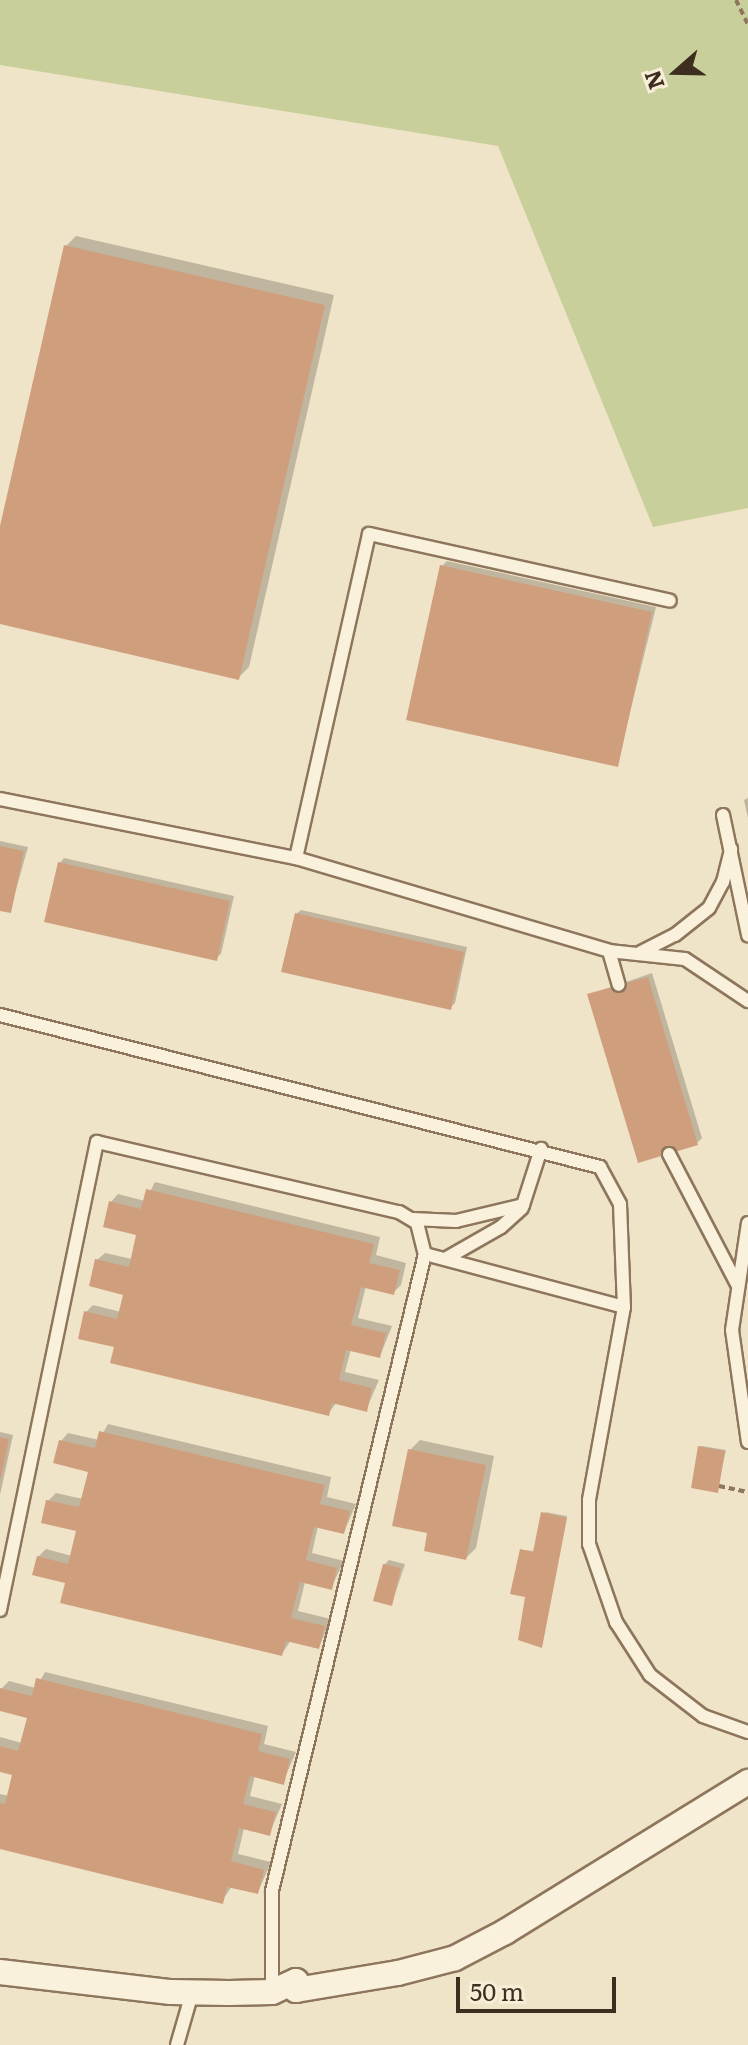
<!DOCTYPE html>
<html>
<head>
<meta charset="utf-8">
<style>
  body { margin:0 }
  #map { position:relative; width:748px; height:2045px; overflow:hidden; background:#f0e4c8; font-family:Literata,serif }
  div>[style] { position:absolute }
  .green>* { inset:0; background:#c9cf9b }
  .shadow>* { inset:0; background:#0003 }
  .building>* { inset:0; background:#cf9f7d }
  .path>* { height:4px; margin-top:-2px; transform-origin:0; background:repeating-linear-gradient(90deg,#8d765c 0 6px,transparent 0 10px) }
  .roads { filter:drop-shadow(2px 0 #8d765c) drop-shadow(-2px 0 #8d765c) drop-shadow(0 2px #8d765c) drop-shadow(0 -2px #8d765c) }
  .lane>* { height:12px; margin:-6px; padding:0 6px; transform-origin:6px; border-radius:6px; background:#faf1dc }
  .street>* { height:24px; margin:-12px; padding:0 12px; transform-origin:12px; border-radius:12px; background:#faf1dc }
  span { translate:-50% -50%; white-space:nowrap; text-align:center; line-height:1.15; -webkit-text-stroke:6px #f7eed8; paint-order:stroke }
  .north { position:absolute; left:636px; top:32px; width:80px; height:80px; -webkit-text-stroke:6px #f7eed8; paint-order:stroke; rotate:250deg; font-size:22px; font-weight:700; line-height:32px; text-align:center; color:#3d2e20 }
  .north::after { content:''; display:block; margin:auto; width:28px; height:36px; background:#3d2e20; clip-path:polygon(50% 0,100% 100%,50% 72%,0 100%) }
  .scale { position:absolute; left:456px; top:1977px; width:160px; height:36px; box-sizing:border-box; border:4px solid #3d2e20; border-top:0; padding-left:10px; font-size:24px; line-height:28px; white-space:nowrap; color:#3d2e20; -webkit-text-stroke:6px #f7eed8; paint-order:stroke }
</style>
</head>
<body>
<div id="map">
  <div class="green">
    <i style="clip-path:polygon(0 0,748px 0,748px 508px,653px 527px,498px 146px,0 65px)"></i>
  </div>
  <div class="shadow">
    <i style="clip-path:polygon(76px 236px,334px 295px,249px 667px,239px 677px,0 622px,0 535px,66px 246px)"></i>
    <i style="clip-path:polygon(447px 561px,656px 607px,617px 765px,442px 566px)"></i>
    <i style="clip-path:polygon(748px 798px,748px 818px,744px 800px)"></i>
    <i style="clip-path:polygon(0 841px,28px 847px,10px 911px,0 909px)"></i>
    <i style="clip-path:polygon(64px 858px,234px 896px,221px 954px,216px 958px,60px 863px)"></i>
    <i style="clip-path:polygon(301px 910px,467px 947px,455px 1003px,450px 1008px,296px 914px)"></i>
    <i style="clip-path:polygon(652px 973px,702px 1138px,697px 1143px,589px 995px)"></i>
    <i style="clip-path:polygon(155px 1182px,380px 1237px,376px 1255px,406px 1263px,401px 1285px,393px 1293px,366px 1286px,358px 1318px,392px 1326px,380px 1356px,351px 1349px,345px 1372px,379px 1380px,366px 1410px,337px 1402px,328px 1414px,116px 1346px,86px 1312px,93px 1305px,121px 1312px,126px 1294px,97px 1260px,105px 1253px,132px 1259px,139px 1233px,111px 1202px,118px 1194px,145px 1201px)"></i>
    <i style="clip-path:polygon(108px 1424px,331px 1477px,327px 1497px,356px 1504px,344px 1532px,318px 1526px,312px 1553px,344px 1561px,331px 1588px,305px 1582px,298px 1611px,331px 1619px,319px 1647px,291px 1640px,282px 1654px,38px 1557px,46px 1549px,72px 1556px,79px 1529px,48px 1501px,56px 1493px,83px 1499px,91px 1470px,61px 1441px,68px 1433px,99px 1440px)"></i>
    <i style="clip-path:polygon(0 1432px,13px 1435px,0 1495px)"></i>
    <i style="clip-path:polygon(420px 1440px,494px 1456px,476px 1548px,466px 1558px,410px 1450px)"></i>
    <i style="clip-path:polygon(702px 1446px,726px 1450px,717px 1491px,700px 1447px)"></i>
    <i style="clip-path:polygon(545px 1512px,567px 1516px,541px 1646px,521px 1550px,535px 1551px)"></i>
    <i style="clip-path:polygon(389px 1560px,405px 1564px,392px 1603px,384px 1565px)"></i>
    <i style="clip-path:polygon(45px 1672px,268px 1726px,264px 1744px,296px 1752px,283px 1782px,255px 1775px,250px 1796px,282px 1804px,269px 1834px,244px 1828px,238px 1854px,271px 1862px,258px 1892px,232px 1886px,222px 1901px,0 1847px,0 1794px,9px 1796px,14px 1773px,0 1770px,0 1737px,22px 1743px,29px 1716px,0 1709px,1px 1689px,9px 1681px,36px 1688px)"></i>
  </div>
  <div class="building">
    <i style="clip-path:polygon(64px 245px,325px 305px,239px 680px,0 624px,0 526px)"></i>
    <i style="clip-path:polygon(440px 565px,652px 612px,618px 767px,406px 720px)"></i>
    <i style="clip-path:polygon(0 846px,24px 851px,11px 913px,0 911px)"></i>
    <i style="clip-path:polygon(58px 862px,230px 901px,217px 961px,44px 922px)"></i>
    <i style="clip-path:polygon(295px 913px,464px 952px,451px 1010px,281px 972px)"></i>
    <i style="clip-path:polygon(648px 977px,698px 1145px,638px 1163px,587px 994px)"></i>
    <i style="clip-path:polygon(146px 1189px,374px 1244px,369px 1263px,400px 1270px,394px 1295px,361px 1287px,351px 1325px,386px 1333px,380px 1358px,346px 1350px,339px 1380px,372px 1388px,367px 1412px,332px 1403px,329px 1416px,110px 1363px,114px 1347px,78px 1339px,84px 1311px,117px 1319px,123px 1295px,89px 1286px,95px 1259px,129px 1267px,136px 1235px,103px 1227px,109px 1201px,141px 1209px)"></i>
    <i style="clip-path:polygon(99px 1431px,325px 1485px,320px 1504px,350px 1511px,344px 1534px,314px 1527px,306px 1560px,337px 1568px,332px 1590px,300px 1582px,291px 1618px,325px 1626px,319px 1649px,286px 1641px,282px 1656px,60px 1603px,65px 1583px,32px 1575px,37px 1556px,68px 1564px,76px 1531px,41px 1523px,46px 1500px,79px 1507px,88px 1472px,53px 1463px,59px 1440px,95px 1448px)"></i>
    <i style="clip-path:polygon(0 1437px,9px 1439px,1px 1478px,0 1478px)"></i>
    <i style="clip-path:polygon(698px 1446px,725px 1451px,718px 1493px,691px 1488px)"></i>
    <i style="clip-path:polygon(408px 1449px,486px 1465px,466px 1560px,424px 1551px,427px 1533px,392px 1526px)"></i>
    <i style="clip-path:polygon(541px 1512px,567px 1518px,542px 1648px,518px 1640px,525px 1597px,510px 1594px,520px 1549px,533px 1552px)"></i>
    <i style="clip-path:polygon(383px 1564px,401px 1568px,392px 1606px,373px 1601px)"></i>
    <i style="clip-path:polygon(36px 1678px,262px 1734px,258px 1751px,290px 1759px,284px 1785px,250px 1776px,243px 1804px,276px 1812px,270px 1836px,239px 1828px,231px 1861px,264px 1870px,258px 1894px,227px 1887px,223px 1904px,0 1849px,0 1803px,5px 1804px,12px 1775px,0 1772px,0 1746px,18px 1751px,27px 1718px,0 1711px,0 1688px,32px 1696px)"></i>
  </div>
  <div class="path">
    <i style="left:736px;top:0;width:28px;rotate:64deg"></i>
    <i style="left:719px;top:1486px;width:30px;rotate:12deg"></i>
  </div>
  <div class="roads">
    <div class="lane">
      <i style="left:0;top:799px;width:302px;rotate:11.3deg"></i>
      <i style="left:296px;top:858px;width:327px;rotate:16.5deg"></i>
      <i style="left:609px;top:951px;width:76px;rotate:6deg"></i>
      <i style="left:685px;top:959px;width:76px;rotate:33.7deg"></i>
      <i style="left:723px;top:815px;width:123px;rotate:78.2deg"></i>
      <i style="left:296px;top:858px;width:332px;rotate:-77.3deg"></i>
      <i style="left:369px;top:534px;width:308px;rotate:12.5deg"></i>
      <i style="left:609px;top:951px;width:35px;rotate:74deg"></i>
      <i style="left:641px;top:952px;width:38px;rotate:-27deg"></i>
      <i style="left:675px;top:935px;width:43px;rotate:-38.5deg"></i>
      <i style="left:709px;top:908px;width:30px;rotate:-62deg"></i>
      <i style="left:723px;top:882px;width:34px;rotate:-76deg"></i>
      <i style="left:0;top:1015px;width:619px;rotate:14.22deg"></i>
      <i style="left:600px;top:1167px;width:42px;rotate:61.6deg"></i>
      <i style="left:620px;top:1204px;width:103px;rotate:87.8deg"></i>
      <i style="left:624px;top:1307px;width:196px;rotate:100.3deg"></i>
      <i style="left:589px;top:1500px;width:44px;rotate:90deg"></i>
      <i style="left:589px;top:1544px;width:83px;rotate:70.9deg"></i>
      <i style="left:616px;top:1622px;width:63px;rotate:57.3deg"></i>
      <i style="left:650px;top:1675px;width:67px;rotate:37.7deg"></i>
      <i style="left:703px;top:1716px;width:48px;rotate:19.6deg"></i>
      <i style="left:669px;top:1154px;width:147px;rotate:62.4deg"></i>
      <i style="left:413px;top:1219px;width:43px;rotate:2.7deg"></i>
      <i style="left:456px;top:1221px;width:69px;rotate:-13.4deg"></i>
      <i style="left:523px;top:1205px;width:59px;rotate:-72.2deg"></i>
      <i style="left:748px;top:1223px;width:108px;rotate:98.5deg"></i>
      <i style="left:732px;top:1330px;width:113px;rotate:81.9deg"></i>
      <i style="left:425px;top:1254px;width:206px;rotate:14.9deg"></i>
      <i style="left:445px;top:1259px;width:64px;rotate:-29.7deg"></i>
      <i style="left:501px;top:1227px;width:28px;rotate:-42deg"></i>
      <i style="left:0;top:1610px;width:478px;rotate:-78.3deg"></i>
      <i style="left:97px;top:1142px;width:310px;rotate:13.1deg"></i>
      <i style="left:399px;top:1212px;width:21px;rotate:31deg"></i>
      <i style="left:417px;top:1223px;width:32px;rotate:76deg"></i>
      <i style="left:425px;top:1254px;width:655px;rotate:103.51deg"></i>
      <i style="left:272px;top:1891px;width:101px;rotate:90deg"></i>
      <i style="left:177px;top:2045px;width:54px;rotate:-73.9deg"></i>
    </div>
    <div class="street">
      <i style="left:0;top:1972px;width:172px;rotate:6.7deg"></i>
      <i style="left:171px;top:1992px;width:58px;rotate:1deg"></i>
      <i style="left:229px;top:1993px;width:43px;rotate:-1.3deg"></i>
      <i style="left:272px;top:1992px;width:26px;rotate:-25deg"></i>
      <i style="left:296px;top:1981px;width:9px;rotate:90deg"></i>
      <i style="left:296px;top:1990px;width:103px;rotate:-9.5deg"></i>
      <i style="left:398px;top:1973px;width:59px;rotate:-14.7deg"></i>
      <i style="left:455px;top:1958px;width:56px;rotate:-27.5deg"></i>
      <i style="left:505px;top:1932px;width:286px;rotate:-31.7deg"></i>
    </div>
  </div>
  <div class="north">N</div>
  <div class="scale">50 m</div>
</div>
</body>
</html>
